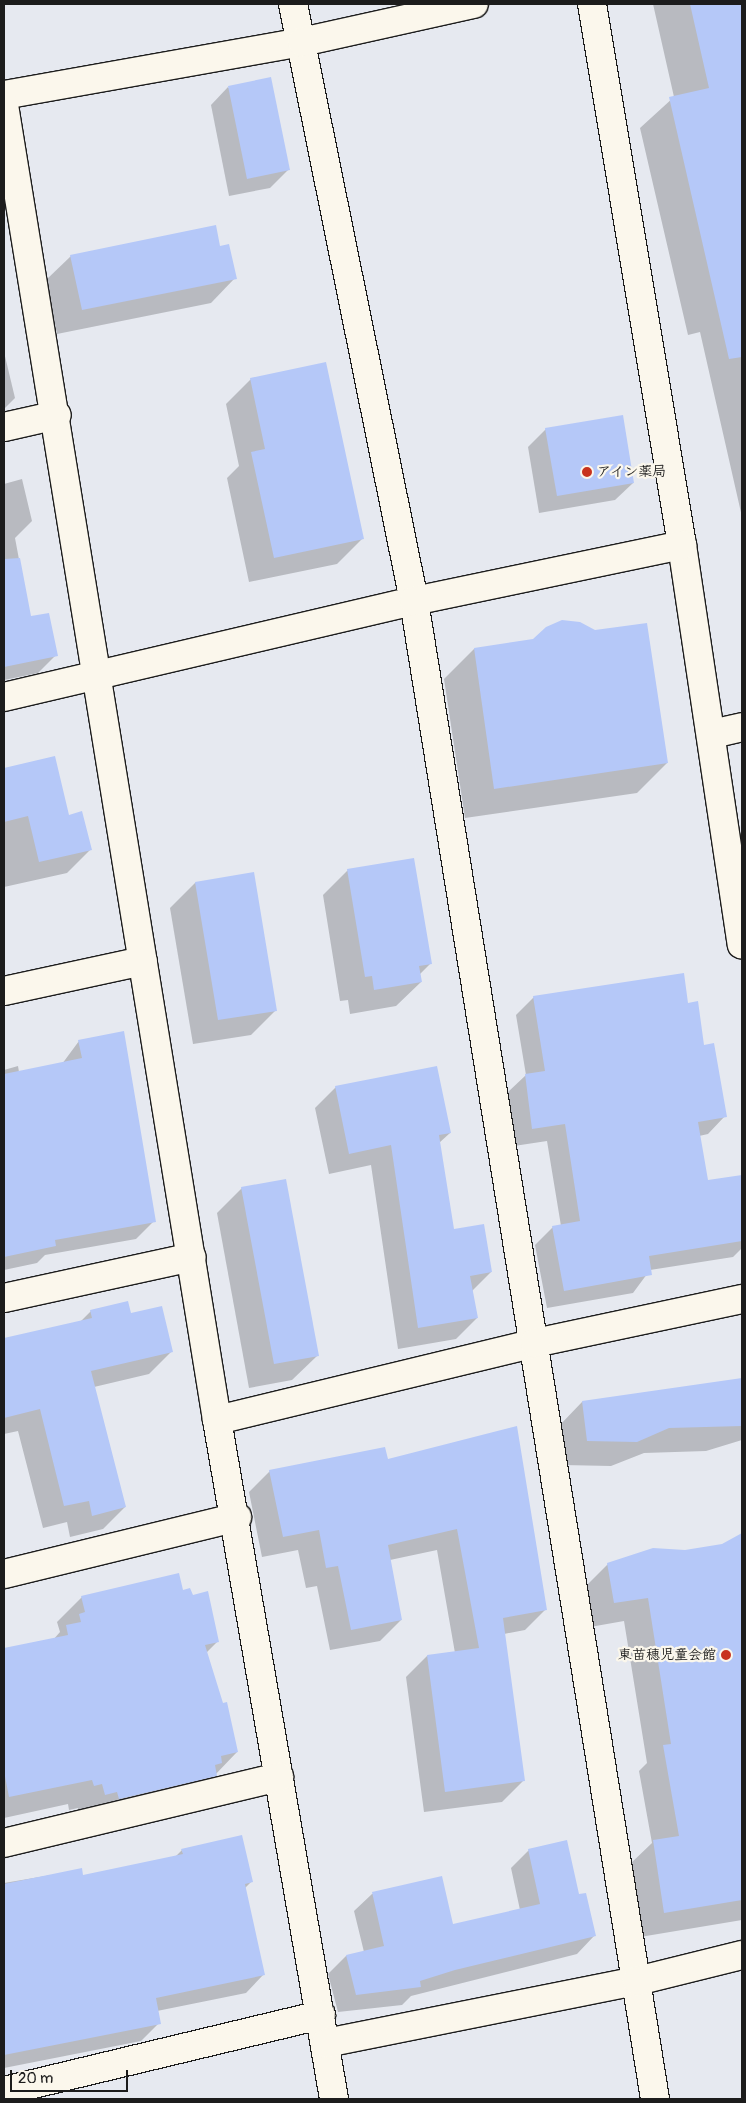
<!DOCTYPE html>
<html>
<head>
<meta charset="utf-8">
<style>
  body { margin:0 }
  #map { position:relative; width:746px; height:2103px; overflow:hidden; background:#e6e9f0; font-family:Pangolin,"Klee One",sans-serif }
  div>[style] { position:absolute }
  .shadow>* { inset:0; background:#0003 }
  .building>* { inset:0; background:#b5c8f8 }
  .roads { filter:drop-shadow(1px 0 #1c1c1c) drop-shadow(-1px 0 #1c1c1c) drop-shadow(0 1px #1c1c1c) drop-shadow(0 -1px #1c1c1c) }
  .minor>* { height:28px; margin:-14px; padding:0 14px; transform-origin:14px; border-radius:14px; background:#fbf7ec }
  .dots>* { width:14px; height:14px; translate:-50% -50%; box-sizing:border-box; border:2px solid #fbf7ec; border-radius:50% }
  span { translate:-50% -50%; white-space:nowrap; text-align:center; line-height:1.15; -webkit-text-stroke:4.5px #fbf7ec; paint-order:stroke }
  .poi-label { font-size:14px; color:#1c1c1c; font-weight:700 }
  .left { translate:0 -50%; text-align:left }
  .right { translate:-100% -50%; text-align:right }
  .frame { position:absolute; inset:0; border:5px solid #1c1c1c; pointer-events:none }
  .scale { position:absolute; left:10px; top:2070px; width:118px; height:22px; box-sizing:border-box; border:2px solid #1c1c1c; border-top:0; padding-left:6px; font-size:15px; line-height:18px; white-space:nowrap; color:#1c1c1c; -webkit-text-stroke:4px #fbf7ec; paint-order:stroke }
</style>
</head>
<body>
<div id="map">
  <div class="shadow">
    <i style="clip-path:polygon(653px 4px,742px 4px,742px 517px,700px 332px,688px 335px,640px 128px,674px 97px)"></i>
    <i style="clip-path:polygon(228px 87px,288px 170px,270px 188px,229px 196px,211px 105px)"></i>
    <i style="clip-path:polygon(219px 247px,235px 278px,211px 303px,57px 334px,46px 280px,71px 256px)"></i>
    <i style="clip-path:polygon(4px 352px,15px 398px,4px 409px)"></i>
    <i style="clip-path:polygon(251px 379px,362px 539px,337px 564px,249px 582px,227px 478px,239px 466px,226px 404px)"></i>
    <i style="clip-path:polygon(546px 429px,633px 483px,615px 500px,539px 513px,528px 447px)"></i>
    <i style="clip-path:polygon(22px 479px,32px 521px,15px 538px,30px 618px,56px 655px,38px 673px,4px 680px,4px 484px)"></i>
    <i style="clip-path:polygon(595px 632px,667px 763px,637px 793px,465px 818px,444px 679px,474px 649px)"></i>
    <i style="clip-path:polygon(54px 757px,68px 816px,90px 850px,67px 873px,4px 887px,4px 769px)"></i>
    <i style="clip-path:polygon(348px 870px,430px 964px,420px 974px,421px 982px,396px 1006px,350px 1014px,348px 1000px,340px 1001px,323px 895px)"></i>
    <i style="clip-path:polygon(253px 874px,276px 1010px,251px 1035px,193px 1044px,170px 908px,195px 883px)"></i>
    <i style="clip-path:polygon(534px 997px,687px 1004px,725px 1116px,708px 1134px,699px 1136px,707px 1182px,740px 1176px,742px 1248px,733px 1257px,650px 1270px,633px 1293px,547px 1308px,535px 1245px,553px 1227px,561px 1226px,547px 1141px,514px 1146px,507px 1093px,526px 1075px,516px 1015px)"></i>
    <i style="clip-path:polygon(79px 1041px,154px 1221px,136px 1239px,45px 1255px,37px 1263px,4px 1270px,4px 1070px,18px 1066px,19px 1072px,62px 1064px)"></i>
    <i style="clip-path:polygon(336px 1087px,450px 1133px,439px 1143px,453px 1230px,491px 1272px,472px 1291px,477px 1318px,456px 1339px,398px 1349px,371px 1165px,329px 1174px,315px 1108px)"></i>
    <i style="clip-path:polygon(242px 1188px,317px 1356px,292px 1380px,249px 1388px,217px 1213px)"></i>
    <i style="clip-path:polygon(91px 1311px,130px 1314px,171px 1352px,149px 1374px,94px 1387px,125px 1507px,103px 1529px,70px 1537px,67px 1522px,43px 1528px,18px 1431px,4px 1434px,4px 1340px,79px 1323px)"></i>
    <i style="clip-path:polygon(742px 1379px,742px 1440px,706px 1451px,644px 1453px,611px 1466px,563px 1465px,558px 1427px,582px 1402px)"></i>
    <i style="clip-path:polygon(387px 1460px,546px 1609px,525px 1630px,504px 1634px,523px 1781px,502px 1802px,424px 1812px,406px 1677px,427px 1656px,455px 1653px,437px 1550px,390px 1560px,401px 1620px,380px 1641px,330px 1650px,317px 1586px,306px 1588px,298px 1550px,262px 1557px,249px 1492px,270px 1471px)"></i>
    <i style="clip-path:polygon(742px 1537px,742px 1920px,640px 1937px,629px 1865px,652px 1843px,639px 1771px,647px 1763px,624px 1621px,590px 1627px,584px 1588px,608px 1564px,722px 1545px)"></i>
    <i style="clip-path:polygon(182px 1591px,218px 1641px,206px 1653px,237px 1752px,191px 1800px,80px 1819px,78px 1808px,69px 1810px,68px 1804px,4px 1818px,4px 1649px,53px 1640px,60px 1632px,57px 1622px,82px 1597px)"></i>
    <i style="clip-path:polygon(182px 1850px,251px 1882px,245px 1888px,263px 1975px,246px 1993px,157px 2011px,159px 2023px,141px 2041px,4px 2068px,4px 1883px,81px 1870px,82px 1876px,175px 1857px)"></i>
    <i style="clip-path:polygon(529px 1850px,578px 1896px,594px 1936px,577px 1954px,411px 1996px,402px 2005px,338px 2012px,328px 1974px,346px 1956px,364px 1952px,354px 1911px,372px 1894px,441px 1878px,452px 1926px,520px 1910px,511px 1868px)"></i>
  </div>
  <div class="building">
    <i style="clip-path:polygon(690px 4px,742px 4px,742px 357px,729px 359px,669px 97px,709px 88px)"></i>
    <i style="clip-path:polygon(271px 77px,290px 170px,247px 179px,228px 86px)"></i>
    <i style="clip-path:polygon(216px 225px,220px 246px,229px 244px,237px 279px,82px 310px,70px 255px)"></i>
    <i style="clip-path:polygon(326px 362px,364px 539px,274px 558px,251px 452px,265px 449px,250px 378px)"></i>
    <i style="clip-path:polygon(623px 415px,634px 483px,557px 496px,545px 428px)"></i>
    <i style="clip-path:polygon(20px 558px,31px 616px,49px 613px,58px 656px,4px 667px,4px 559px)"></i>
    <i style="clip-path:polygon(562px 620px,580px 622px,595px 630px,647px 623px,668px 763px,494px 789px,474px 648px,533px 639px,546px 627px)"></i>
    <i style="clip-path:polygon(55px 756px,69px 815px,82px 811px,92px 850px,39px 862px,28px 816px,4px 822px,4px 768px)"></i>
    <i style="clip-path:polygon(414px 858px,432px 964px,419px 966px,422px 982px,374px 990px,372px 976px,365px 977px,347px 869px)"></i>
    <i style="clip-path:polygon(254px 872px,277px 1011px,218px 1020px,195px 882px)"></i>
    <i style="clip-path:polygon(684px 973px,688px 1003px,698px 1001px,704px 1045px,714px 1043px,727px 1117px,698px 1122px,708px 1180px,742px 1175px,742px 1241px,649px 1256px,652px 1275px,564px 1291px,552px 1226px,580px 1221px,565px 1124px,532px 1129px,525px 1074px,545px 1071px,533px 996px)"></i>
    <i style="clip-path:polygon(124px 1031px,156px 1222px,55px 1240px,56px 1246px,4px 1257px,4px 1074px,82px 1058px,78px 1040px)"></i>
    <i style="clip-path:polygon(437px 1066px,451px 1133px,439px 1135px,454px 1229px,484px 1224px,492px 1272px,470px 1276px,478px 1318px,418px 1328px,391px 1145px,349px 1154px,335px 1086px)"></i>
    <i style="clip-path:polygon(286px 1179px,319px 1356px,274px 1364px,241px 1187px)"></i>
    <i style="clip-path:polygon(128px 1301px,131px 1313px,162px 1306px,173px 1352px,91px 1371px,126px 1507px,92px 1516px,89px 1501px,64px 1506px,40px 1409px,4px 1418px,4px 1338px,92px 1318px,90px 1310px)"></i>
    <i style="clip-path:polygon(742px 1378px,742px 1426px,669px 1428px,637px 1442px,587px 1441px,582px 1401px)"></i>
    <i style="clip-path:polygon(517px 1426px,547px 1610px,503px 1618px,525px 1781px,445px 1792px,427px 1655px,479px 1648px,457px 1529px,388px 1545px,402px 1620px,351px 1630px,338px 1566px,326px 1568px,319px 1530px,283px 1537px,269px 1470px,385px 1447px,388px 1459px)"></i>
    <i style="clip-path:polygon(742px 1533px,742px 1900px,664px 1913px,653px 1840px,679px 1836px,663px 1745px,671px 1744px,648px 1598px,614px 1603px,607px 1563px,653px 1548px,685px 1550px,722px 1544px)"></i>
    <i style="clip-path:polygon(179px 1573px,183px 1590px,190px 1588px,193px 1595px,208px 1591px,219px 1642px,205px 1645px,223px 1703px,227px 1702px,238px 1752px,221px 1756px,222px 1763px,215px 1765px,217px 1776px,119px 1799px,117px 1792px,105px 1795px,102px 1784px,94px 1786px,92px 1780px,9px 1797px,4px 1771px,4px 1648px,68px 1635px,66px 1625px,81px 1622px,79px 1614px,85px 1612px,81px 1596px)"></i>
    <i style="clip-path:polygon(242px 1835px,253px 1882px,245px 1884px,265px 1975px,156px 1998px,161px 2024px,4px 2055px,4px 1884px,82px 1868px,83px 1875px,183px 1854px,181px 1849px)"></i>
    <i style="clip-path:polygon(567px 1840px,579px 1894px,586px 1893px,596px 1936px,455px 1970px,420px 1981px,421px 1987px,356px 1995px,346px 1955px,384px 1946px,372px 1892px,442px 1876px,453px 1924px,540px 1904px,528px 1849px)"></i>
  </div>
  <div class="roads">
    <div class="minor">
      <i style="left:293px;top:4px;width:609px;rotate:78.54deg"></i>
      <i style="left:414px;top:601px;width:1517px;rotate:80.86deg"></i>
      <i style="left:592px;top:4px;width:548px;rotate:80.55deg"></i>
      <i style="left:682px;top:545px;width:404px;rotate:81.5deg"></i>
      <i style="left:4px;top:95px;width:303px;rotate:-10.1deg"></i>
      <i style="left:302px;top:42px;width:176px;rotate:-12.5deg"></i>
      <i style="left:4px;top:105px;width:1332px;rotate:80.8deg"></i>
      <i style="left:217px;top:1420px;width:689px;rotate:80.22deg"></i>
      <i style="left:4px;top:427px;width:54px;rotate:-12.8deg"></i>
      <i style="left:4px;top:697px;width:421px;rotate:-13.2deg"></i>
      <i style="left:414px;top:601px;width:274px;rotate:-11.8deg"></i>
      <i style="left:712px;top:734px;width:31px;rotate:-13deg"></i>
      <i style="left:4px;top:991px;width:142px;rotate:-12.2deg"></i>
      <i style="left:4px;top:1298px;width:192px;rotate:-12.3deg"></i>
      <i style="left:217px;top:1420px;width:327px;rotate:-13.6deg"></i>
      <i style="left:535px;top:1343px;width:212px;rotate:-12deg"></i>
      <i style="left:4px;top:1574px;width:240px;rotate:-13.7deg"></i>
      <i style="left:4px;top:1843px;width:283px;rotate:-13.5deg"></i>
      <i style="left:326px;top:2043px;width:317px;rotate:-11.3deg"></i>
      <i style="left:637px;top:1981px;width:108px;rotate:-13.9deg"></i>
      <i style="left:4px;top:2091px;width:326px;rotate:-13.5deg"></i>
    </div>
  </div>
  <div class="dots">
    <i style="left:587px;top:472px;background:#c8321e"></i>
    <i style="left:726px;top:1655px;background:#c8321e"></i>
  </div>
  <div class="poi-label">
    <span class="left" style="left:597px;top:472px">アイン薬局</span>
    <span class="right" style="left:716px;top:1655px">東苗穂児童会館</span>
  </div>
  <div class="frame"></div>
  <div class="scale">20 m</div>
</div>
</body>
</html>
